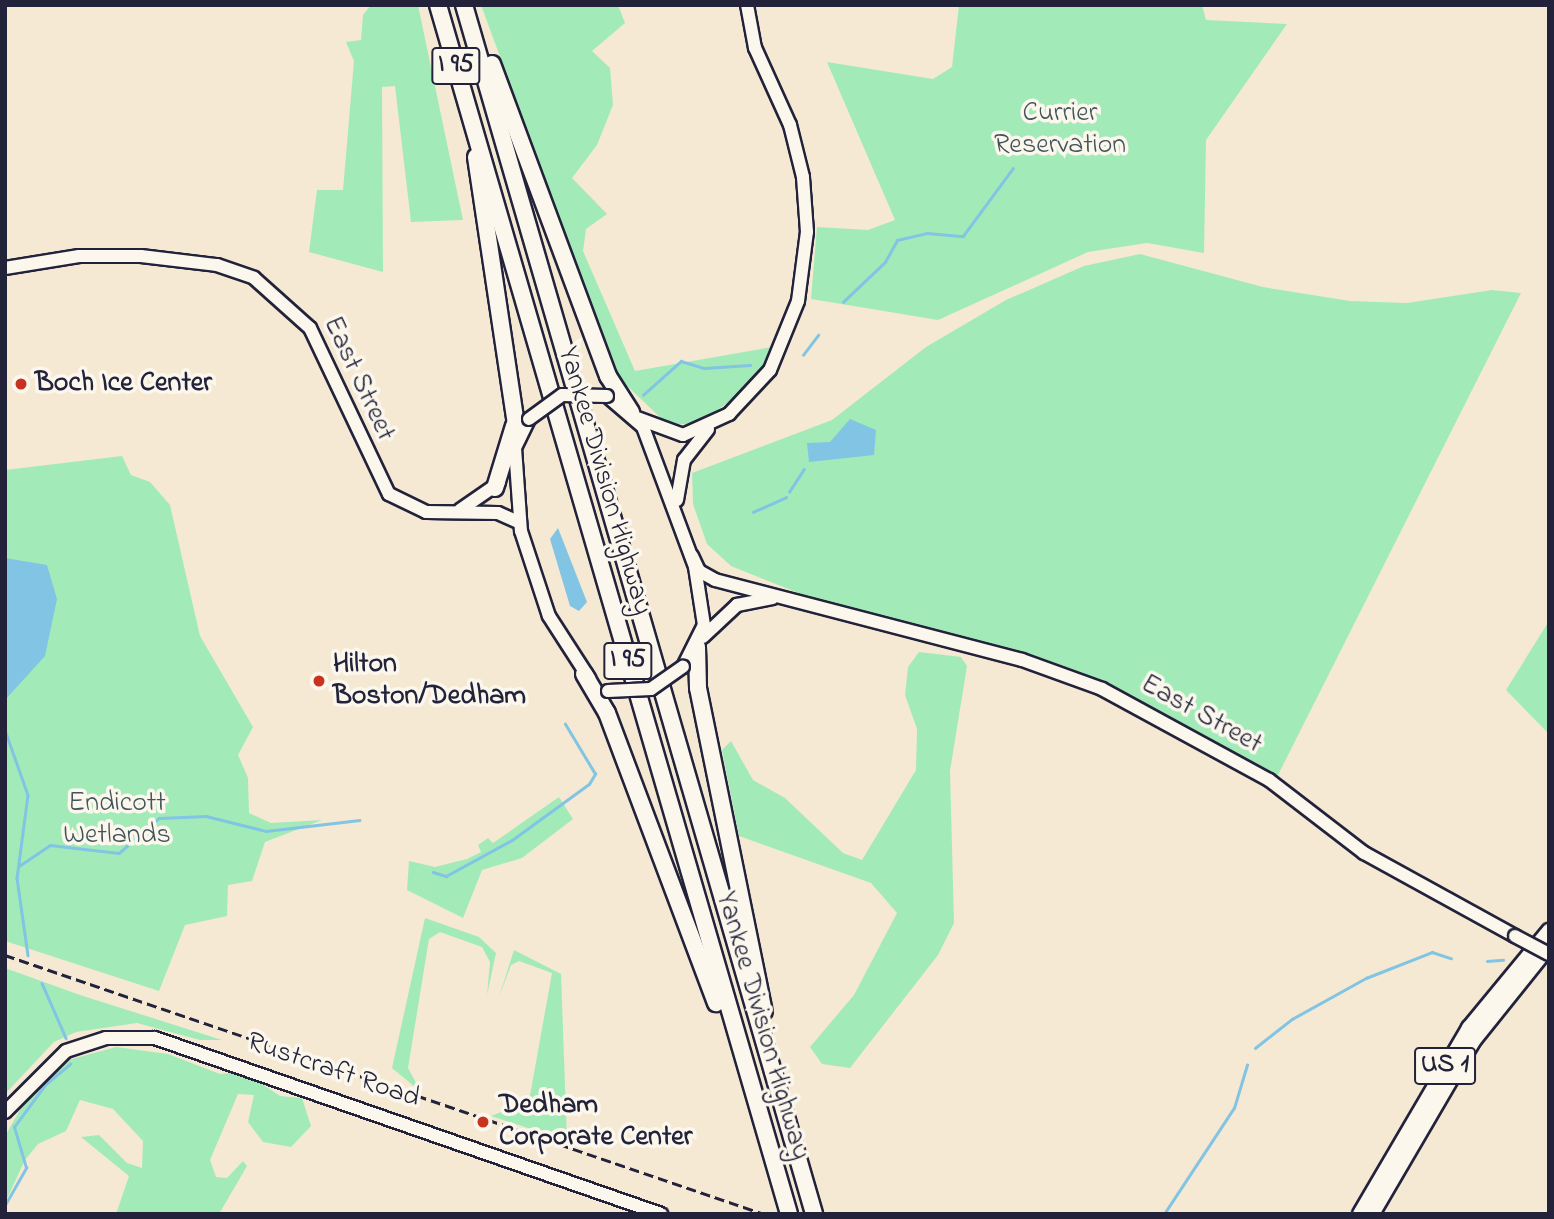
<!DOCTYPE html>
<html>
<head>
<meta charset="utf-8">
<style>
  body { margin:0 }
  #map { position:relative; width:1554px; height:1219px; overflow:hidden; background:#f5e9d3; font-family:"Indie Flower",sans-serif }
  div>[style] { position:absolute }
  .green>* { inset:0; background:#a2ebb9 }
  .water>* { inset:0; background:#82c4e3 }
  .stream>* { height:2.5px; margin:-1.25px; padding:0 1.25px; transform-origin:1.25px; border-radius:1.25px; background:#82c4e3 }
  .roads { filter:drop-shadow(2px 0 #22223b) drop-shadow(-2px 0 #22223b) drop-shadow(0 2px #22223b) drop-shadow(0 -2px #22223b) }
  .secondary>* { height:12px; margin:-6px; padding:0 6px; transform-origin:6px; border-radius:6px; background:#fbf7ec }
  .primary>* { height:14px; margin:-7px; padding:0 7px; transform-origin:7px; border-radius:7px; background:#fbf7ec }
  .highway>* { height:16px; margin:-8px; padding:0 8px; transform-origin:8px; border-radius:8px; background:#fbf7ec }
  .rail>* { height:2.5px; margin-top:-1.25px; transform-origin:0; background:repeating-linear-gradient(90deg,#22223b 0 10px,transparent 0 15px) }
  .bridges { filter:drop-shadow(2px 0 #22223b) drop-shadow(-2px 0 #22223b) drop-shadow(0 2px #22223b) drop-shadow(0 -2px #22223b) }
  .secondary-bridge>* { height:12px; margin:-6px; padding:0 6px; transform-origin:6px; border-radius:6px; background:#fbf7ec }
  .dots>* { width:19px; height:19px; translate:-50% -50%; box-sizing:border-box; border:4px solid #fbf7ec; border-radius:50% }
  span { translate:-50% -50%; white-space:nowrap; text-align:center; line-height:1.15; -webkit-text-stroke:7px #fbf7ec; paint-order:stroke }
  .shield-label span { padding:2px 5px; background:#fbf7ec; border:2px solid; border-radius:5px; -webkit-text-stroke-width:0 }
  .shield-label { font-size:26px; color:#22223b; font-weight:700 }
  .park-label { font-size:28px; color:#42545a }
  .street-label { font-size:28px; color:#22223b }
  .poi-label { font-size:28px; color:#22223b; font-weight:700 }
  .left { translate:0 -50%; text-align:left }
  .frame { position:absolute; inset:0; border:7px solid #22223b; pointer-events:none }
</style>
</head>
<body>
<div id="map">
  <div class="green">
    <i style="clip-path:polygon(371px 5px,418px 5px,463px 220px,411px 222px,395px 86px,382px 87px,383px 272px,309px 252px,317px 190px,343px 190px,354px 61px,346px 42px,361px 40px,363px 15px)"></i>
    <i style="clip-path:polygon(481px 5px,618px 5px,625px 23px,592px 51px,610px 68px,613px 105px,597px 145px,572px 178px,607px 214px,586px 229px,583px 251px,635px 371px,772px 347px,762px 369px,729px 402px,698px 423px,668px 425px,618px 377px)"></i>
    <i style="clip-path:polygon(959px 5px,1202px 5px,1206px 20px,1287px 24px,1206px 140px,1204px 253px,1147px 243px,1088px 252px,938px 320px,811px 299px,817px 227px,868px 230px,895px 220px,827px 62px,933px 79px,952px 67px)"></i>
    <i style="clip-path:polygon(1140px 254px,1263px 287px,1350px 301px,1407px 303px,1492px 290px,1521px 293px,1277px 777px,1113px 690px,816px 600px,731px 566px,707px 544px,693px 504px,692px 473px,832px 420px,926px 347px,1006px 300px,1084px 266px)"></i>
    <i style="clip-path:polygon(122px 456px,131px 475px,150px 482px,170px 505px,200px 636px,253px 727px,238px 755px,248px 778px,249px 813px,271px 823px,322px 820px,265px 842px,252px 881px,228px 885px,227px 916px,185px 925px,159px 991px,5px 941px,5px 470px)"></i>
    <i style="clip-path:polygon(1549px 621px,1549px 734px,1506px 690px)"></i>
    <i style="clip-path:polygon(919px 652px,961px 657px,967px 666px,950px 771px,954px 923px,938px 955px,850px 1068px,822px 1064px,810px 1047px,854px 995px,897px 913px,871px 883px,739px 836px,722px 750px,731px 741px,753px 780px,785px 798px,843px 853px,862px 860px,916px 770px,917px 729px,905px 695px,908px 667px)"></i>
    <i style="clip-path:polygon(559px 797px,573px 819px,522px 858px,482px 870px,463px 918px,407px 890px,409px 861px,435px 867px,467px 859px,481px 852px,478px 845px,488px 838px,493px 843px)"></i>
    <i style="clip-path:polygon(425px 918px,479px 937px,496px 953px,487px 995px,490px 962px,482px 947px,440px 932px,429px 939px,408px 1068px,421px 1092px,392px 1068px)"></i>
    <i style="clip-path:polygon(514px 950px,561px 974px,567px 1141px,491px 1116px,529px 1101px,552px 973px,519px 961px,511px 965px,499px 997px)"></i>
    <i style="clip-path:polygon(5px 968px,80px 995px,222px 1040px,200px 1040px,137px 1023px,76px 1032px,54px 1042px,5px 1094px)"></i>
    <i style="clip-path:polygon(116px 1047px,168px 1054px,220px 1074px,244px 1072px,280px 1096px,302px 1098px,311px 1126px,291px 1147px,263px 1142px,248px 1122px,254px 1095px,238px 1094px,210px 1160px,216px 1177px,227px 1178px,243px 1161px,247px 1166px,219px 1214px,116px 1214px,129px 1176px,81px 1137px,99px 1135px,127px 1163px,142px 1168px,143px 1141px,113px 1109px,80px 1100px,66px 1131px,38px 1144px,25px 1160px,5px 1203px,5px 1136px,21px 1108px,61px 1062px)"></i>
  </div>
  <div class="water">
    <i style="clip-path:polygon(850px 419px,876px 430px,874px 455px,809px 462px,807px 443px,830px 442px)"></i>
    <i style="clip-path:polygon(558px 528px,587px 602px,579px 611px,570px 606px,550px 539px)"></i>
    <i style="clip-path:polygon(5px 558px,47px 565px,57px 599px,45px 656px,5px 700px)"></i>
  </div>
  <div class="stream">
    <i style="left:843px;top:302px;width:58px;rotate:-43.6deg"></i>
    <i style="left:885px;top:262px;width:25px;rotate:-61deg"></i>
    <i style="left:897px;top:240px;width:31px;rotate:-13deg"></i>
    <i style="left:927px;top:233px;width:36px;rotate:5deg"></i>
    <i style="left:963px;top:236px;width:84px;rotate:-53.7deg"></i>
    <i style="left:803px;top:355px;width:25px;rotate:-53deg"></i>
    <i style="left:643px;top:395px;width:51px;rotate:-41.8deg"></i>
    <i style="left:681px;top:361px;width:24px;rotate:17deg"></i>
    <i style="left:704px;top:368px;width:46px;rotate:-3.7deg"></i>
    <i style="left:789px;top:492px;width:27px;rotate:-57deg"></i>
    <i style="left:753px;top:512px;width:36px;rotate:-24deg"></i>
    <i style="left:5px;top:730px;width:69px;rotate:70.5deg"></i>
    <i style="left:28px;top:795px;width:84px;rotate:97.5deg"></i>
    <i style="left:17px;top:878px;width:78px;rotate:81.9deg"></i>
    <i style="left:19px;top:866px;width:37px;rotate:-34deg"></i>
    <i style="left:50px;top:845px;width:69px;rotate:6.6deg"></i>
    <i style="left:119px;top:853px;width:53px;rotate:-41.2deg"></i>
    <i style="left:159px;top:818px;width:47px;rotate:-2.4deg"></i>
    <i style="left:206px;top:816px;width:62px;rotate:14deg"></i>
    <i style="left:266px;top:831px;width:94px;rotate:-6.7deg"></i>
    <i style="left:433px;top:872px;width:14px;rotate:17deg"></i>
    <i style="left:446px;top:876px;width:75px;rotate:-28.6deg"></i>
    <i style="left:512px;top:840px;width:95px;rotate:-36deg"></i>
    <i style="left:589px;top:784px;width:12px;rotate:-59deg"></i>
    <i style="left:595px;top:774px;width:58px;rotate:-121deg"></i>
    <i style="left:1487px;top:961px;width:16px;rotate:-4deg"></i>
    <i style="left:42px;top:983px;width:60px;rotate:66.4deg"></i>
    <i style="left:1255px;top:1048px;width:47px;rotate:-38.1deg"></i>
    <i style="left:1292px;top:1019px;width:85px;rotate:-29deg"></i>
    <i style="left:1366px;top:978px;width:71px;rotate:-21.5deg"></i>
    <i style="left:1432px;top:952px;width:20px;rotate:18deg"></i>
    <i style="left:5px;top:1205px;width:43px;rotate:-60.4deg"></i>
    <i style="left:26px;top:1168px;width:43px;rotate:-106.3deg"></i>
    <i style="left:14px;top:1127px;width:52px;rotate:-53.6deg"></i>
    <i style="left:45px;top:1085px;width:33px;rotate:-40deg"></i>
    <i style="left:1164px;top:1214px;width:127px;rotate:-56.6deg"></i>
    <i style="left:1234px;top:1108px;width:45px;rotate:-73.2deg"></i>
  </div>
  <div class="roads">
    <div class="secondary">
      <i style="left:5px;top:268px;width:75px;rotate:-9.2deg"></i>
      <i style="left:79px;top:256px;width:62px"></i>
      <i style="left:141px;top:256px;width:77px;rotate:6.8deg"></i>
      <i style="left:217px;top:265px;width:39px;rotate:19deg"></i>
      <i style="left:254px;top:278px;width:75px;rotate:41.8deg"></i>
      <i style="left:310px;top:328px;width:184px;rotate:64.6deg"></i>
      <i style="left:389px;top:494px;width:41px;rotate:25.9deg"></i>
      <i style="left:426px;top:512px;width:72px;rotate:0.8deg"></i>
      <i style="left:498px;top:513px;width:24px;rotate:24deg"></i>
      <i style="left:607px;top:396px;width:48px;rotate:40.7deg"></i>
      <i style="left:643px;top:427px;width:149px;rotate:69.6deg"></i>
      <i style="left:695px;top:567px;width:59px;rotate:81.2deg"></i>
      <i style="left:704px;top:625px;width:47px;rotate:116.6deg"></i>
      <i style="left:637px;top:418px;width:49px;rotate:20.3deg"></i>
      <i style="left:683px;top:435px;width:51px;rotate:-24.5deg"></i>
      <i style="left:729px;top:414px;width:60px;rotate:-47deg"></i>
      <i style="left:770px;top:370px;width:74px;rotate:-67.9deg"></i>
      <i style="left:798px;top:301px;width:70px;rotate:-82.6deg"></i>
      <i style="left:807px;top:232px;width:55px;rotate:-94.2deg"></i>
      <i style="left:803px;top:177px;width:54px;rotate:-104deg"></i>
      <i style="left:790px;top:125px;width:85px;rotate:-114.4deg"></i>
      <i style="left:755px;top:48px;width:44px;rotate:-100.5deg"></i>
      <i style="left:529px;top:419px;width:32px;rotate:116deg"></i>
      <i style="left:515px;top:448px;width:83px;rotate:85.9deg"></i>
      <i style="left:521px;top:531px;width:89px;rotate:71.8deg"></i>
      <i style="left:549px;top:616px;width:74px;rotate:57.2deg"></i>
      <i style="left:677px;top:500px;width:41px;rotate:-80.1deg"></i>
      <i style="left:684px;top:460px;width:39px;rotate:-52deg"></i>
      <i style="left:460px;top:510px;width:47px;rotate:-34.7deg"></i>
      <i style="left:692px;top:556px;width:17px;rotate:65deg"></i>
      <i style="left:699px;top:571px;width:18px;rotate:29deg"></i>
      <i style="left:715px;top:580px;width:317px;rotate:14.6deg"></i>
      <i style="left:1022px;top:660px;width:85px;rotate:19.9deg"></i>
      <i style="left:1102px;top:689px;width:190px;rotate:28.6deg"></i>
      <i style="left:1269px;top:780px;width:120px;rotate:37.5deg"></i>
      <i style="left:1364px;top:853px;width:172px;rotate:28.8deg"></i>
      <i style="left:703px;top:637px;width:47px;rotate:-43.3deg"></i>
      <i style="left:737px;top:605px;width:36px;rotate:-11deg"></i>
      <i style="left:5px;top:1112px;width:86px;rotate:-45deg"></i>
      <i style="left:66px;top:1051px;width:42px;rotate:-18deg"></i>
      <i style="left:106px;top:1038px;width:49px"></i>
      <i style="left:155px;top:1038px;width:536px;rotate:19.18deg"></i>
    </div>
    <div class="primary">
      <i style="left:1360px;top:1214px;width:216px;rotate:-59.6deg"></i>
      <i style="left:1469px;top:1028px;width:126px;rotate:-50.5deg"></i>
      <i style="left:1372px;top:1214px;width:200px;rotate:-59.7deg"></i>
      <i style="left:1473px;top:1041px;width:122px;rotate:-51.3deg"></i>
    </div>
    <div class="highway">
      <i style="left:438px;top:5px;width:1259px;rotate:73.81deg"></i>
      <i style="left:464px;top:5px;width:1259px;rotate:73.85deg"></i>
      <i style="left:492px;top:64px;width:333px;rotate:69.6deg"></i>
      <i style="left:608px;top:376px;width:43px;rotate:57.4deg"></i>
      <i style="left:476px;top:157px;width:283px;rotate:81.5deg"></i>
      <i style="left:495px;top:488px;width:65px;rotate:-73deg"></i>
      <i style="left:697px;top:647px;width:41px;rotate:88.6deg"></i>
      <i style="left:698px;top:688px;width:330px;rotate:78.5deg"></i>
      <i style="left:584px;top:674px;width:45px;rotate:59.5deg"></i>
      <i style="left:607px;top:713px;width:310px;rotate:69.4deg"></i>
    </div>
  </div>
  <div class="rail">
    <i style="left:5px;top:955px;width:802px;rotate:18.84deg"></i>
  </div>
  <div class="bridges">
    <div class="secondary-bridge">
      <i style="left:529px;top:419px;width:41px;rotate:-36deg"></i>
      <i style="left:562px;top:395px;width:45px;rotate:1.3deg"></i>
      <i style="left:608px;top:691px;width:43px;rotate:-2.7deg"></i>
      <i style="left:651px;top:689px;width:39px;rotate:-35deg"></i>
      <i style="left:1515px;top:936px;width:38px;rotate:28deg"></i>
    </div>
  </div>
  <div class="dots">
    <i style="left:21px;top:384px;background:#c8321e"></i>
    <i style="left:319px;top:681px;background:#c8321e"></i>
    <i style="left:483px;top:1122px;background:#c8321e"></i>
  </div>
  <div class="shield-label">
    <span style="left:456px;top:66px">I 95</span>
    <span style="left:628px;top:661px">I 95</span>
    <span style="left:1445px;top:1066px">US 1</span>
  </div>
  <div class="park-label">
    <span style="left:1060px;top:130px">Currier<br>Reservation</span>
    <span style="left:117px;top:820px">Endicott<br>Wetlands</span>
  </div>
  <div class="street-label">
    <span style="left:358px;top:379px;rotate:65deg">East Street</span>
    <span style="left:604px;top:481px;rotate:74deg">Yankee Division Highway</span>
    <span style="left:1201px;top:715px;rotate:29deg">East Street</span>
    <span style="left:762px;top:1026px;rotate:74deg">Yankee Division Highway</span>
    <span style="left:333px;top:1071px;rotate:19deg">Rustcraft Road</span>
  </div>
  <div class="poi-label">
    <span class="left" style="left:35px;top:384px">Boch Ice Center</span>
    <span class="left" style="left:333px;top:681px">Hilton<br>Boston/Dedham</span>
    <span class="left" style="left:499px;top:1122px">Dedham<br>Corporate Center</span>
  </div>
  <div class="frame"></div>
</div>
</body>
</html>
